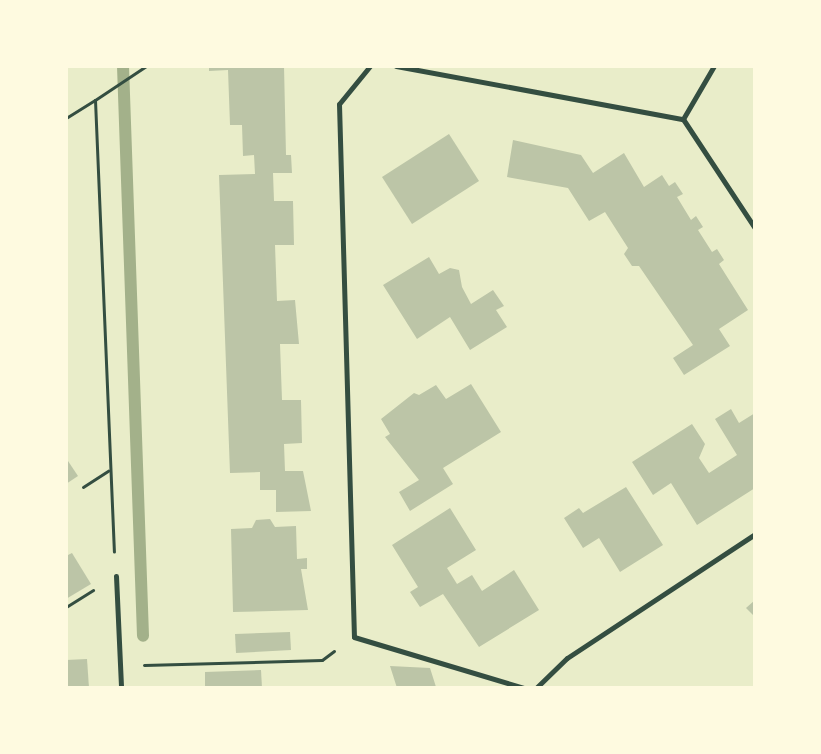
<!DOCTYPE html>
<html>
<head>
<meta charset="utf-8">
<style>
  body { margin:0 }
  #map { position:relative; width:821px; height:754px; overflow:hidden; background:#e9edc9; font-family:Literata,serif }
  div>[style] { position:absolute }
  .stream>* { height:12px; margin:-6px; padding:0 6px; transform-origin:6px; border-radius:6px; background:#a3b18a }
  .building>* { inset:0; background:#bcc5a7 }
  .path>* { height:3px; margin:-1.5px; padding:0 1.5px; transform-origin:1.5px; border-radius:1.5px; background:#344e41 }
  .minor>* { height:5px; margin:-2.5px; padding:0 2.5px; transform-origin:2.5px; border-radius:2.5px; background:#344e41 }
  span { translate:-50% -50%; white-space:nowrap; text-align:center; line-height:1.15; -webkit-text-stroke:5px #fefae0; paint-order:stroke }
  .frame { position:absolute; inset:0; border:68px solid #fefae0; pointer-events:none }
</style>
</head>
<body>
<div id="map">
  <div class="stream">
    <i style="left:123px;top:66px;width:570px;rotate:87.99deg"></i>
  </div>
  <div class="building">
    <i style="clip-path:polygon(209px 66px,284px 66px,286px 155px,291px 155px,292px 173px,273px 173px,274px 201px,293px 201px,294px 245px,275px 245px,277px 301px,295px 300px,299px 344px,280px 344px,282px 400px,301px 400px,302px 443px,284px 444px,285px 471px,303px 471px,311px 511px,276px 512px,276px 490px,260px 490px,260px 472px,230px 473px,219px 175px,255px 174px,254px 155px,243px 156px,242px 125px,230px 125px,228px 70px,209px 71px)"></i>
    <i style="clip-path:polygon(449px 134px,479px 181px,412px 224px,382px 177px)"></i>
    <i style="clip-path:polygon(513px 140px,581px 155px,593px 173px,624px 153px,644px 187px,662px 175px,669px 186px,675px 182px,683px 194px,677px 197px,691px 220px,696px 216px,703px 227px,698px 230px,712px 252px,717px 249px,724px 260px,719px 264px,748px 310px,719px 329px,730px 346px,684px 375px,673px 358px,693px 345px,639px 266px,632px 266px,624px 254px,628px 248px,605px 212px,589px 221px,568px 188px,507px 177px)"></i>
    <i style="clip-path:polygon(429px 257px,439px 274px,450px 268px,459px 270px,462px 287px,471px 304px,493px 290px,504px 306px,496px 310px,507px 327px,470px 350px,450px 317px,417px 339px,383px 285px)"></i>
    <i style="clip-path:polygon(471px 384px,501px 432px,443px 468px,453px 484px,410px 511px,399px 492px,419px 480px,385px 437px,390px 434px,381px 419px,414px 393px,419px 395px,436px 385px,446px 399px)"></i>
    <i style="clip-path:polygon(731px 409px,739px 423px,755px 413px,755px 488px,697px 525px,671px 483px,653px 495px,632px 462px,692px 424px,705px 444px,699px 458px,709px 473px,737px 455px,715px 419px)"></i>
    <i style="clip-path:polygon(66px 458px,78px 476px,66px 484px)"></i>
    <i style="clip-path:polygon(626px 487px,663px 545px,620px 572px,599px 538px,583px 548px,564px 518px,579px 508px,583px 513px)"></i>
    <i style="clip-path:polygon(450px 508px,476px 550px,447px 568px,457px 584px,472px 575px,482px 591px,514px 570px,539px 610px,479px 647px,443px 594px,420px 607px,410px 592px,418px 587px,392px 545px)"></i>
    <i style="clip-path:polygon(270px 519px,275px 527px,296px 526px,297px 559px,307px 558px,307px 569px,301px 569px,308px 610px,233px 612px,231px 529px,252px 528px,256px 520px)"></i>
    <i style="clip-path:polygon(72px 553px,91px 584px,66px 599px,66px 556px)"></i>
    <i style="clip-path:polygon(755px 600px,755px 617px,746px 608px)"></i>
    <i style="clip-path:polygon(290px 632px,291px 650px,236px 653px,235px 634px)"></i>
    <i style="clip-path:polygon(87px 659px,89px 688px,66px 688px,66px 660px)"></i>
    <i style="clip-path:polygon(390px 666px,430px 668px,436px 687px,441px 688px,397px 688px)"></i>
    <i style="clip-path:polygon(261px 670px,262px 688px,205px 688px,205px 672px)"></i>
  </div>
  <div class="path">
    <i style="left:95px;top:100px;width:61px;rotate:-33.7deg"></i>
    <i style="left:66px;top:118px;width:34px;rotate:-32deg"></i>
    <i style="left:95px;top:100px;width:452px;rotate:87.6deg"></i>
    <i style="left:83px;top:487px;width:30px;rotate:-33deg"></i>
    <i style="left:66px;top:607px;width:32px;rotate:-32deg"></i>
    <i style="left:144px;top:665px;width:178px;rotate:-1.6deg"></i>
    <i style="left:322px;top:660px;width:15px;rotate:-37deg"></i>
  </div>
  <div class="minor">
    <i style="left:370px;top:66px;width:49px;rotate:129.2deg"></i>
    <i style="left:339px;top:104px;width:533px;rotate:88.39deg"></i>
    <i style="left:354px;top:637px;width:177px;rotate:16.7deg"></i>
    <i style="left:396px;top:66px;width:292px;rotate:10.5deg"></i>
    <i style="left:683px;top:119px;width:131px;rotate:56.6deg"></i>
    <i style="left:683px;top:119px;width:61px;rotate:-59.7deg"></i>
    <i style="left:116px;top:576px;width:112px;rotate:87.4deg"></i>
    <i style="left:536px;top:688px;width:43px;rotate:-44.1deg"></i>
    <i style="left:567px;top:658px;width:225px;rotate:-33.4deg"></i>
  </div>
  <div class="frame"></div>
</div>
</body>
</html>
